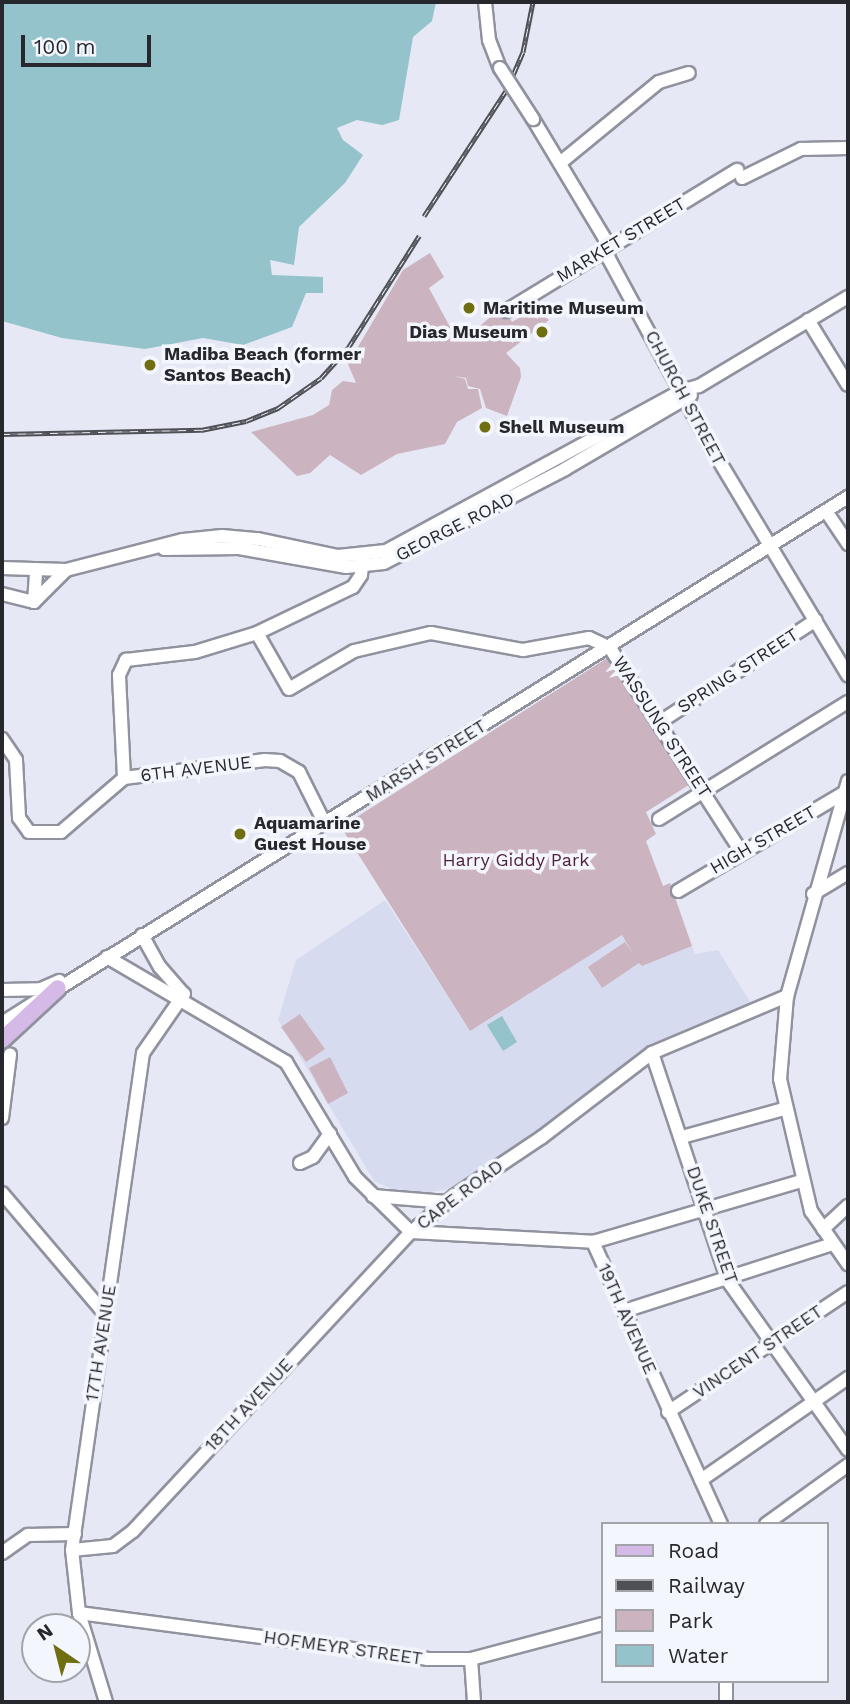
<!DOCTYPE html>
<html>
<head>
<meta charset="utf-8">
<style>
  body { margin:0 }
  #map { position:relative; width:850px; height:1704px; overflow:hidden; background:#e6e8f5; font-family:"Work Sans",sans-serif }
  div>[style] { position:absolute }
  .built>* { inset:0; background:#d7dbef }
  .green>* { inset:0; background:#ccb3c0 }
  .water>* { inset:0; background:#94c3cc }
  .roads { filter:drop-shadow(2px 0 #90929e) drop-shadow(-2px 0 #90929e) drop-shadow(0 2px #90929e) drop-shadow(0 -2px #90929e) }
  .minor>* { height:12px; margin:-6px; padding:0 6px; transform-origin:6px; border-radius:6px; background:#fff }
  .major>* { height:16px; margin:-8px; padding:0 8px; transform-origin:8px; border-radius:8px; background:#d5b9e7 }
  .rail>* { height:5px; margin-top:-2.5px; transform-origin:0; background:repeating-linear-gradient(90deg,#f4f6fe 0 8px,#4f5056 0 16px); box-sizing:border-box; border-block:2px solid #4f5056 }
  .bridges { filter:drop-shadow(2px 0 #90929e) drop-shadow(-2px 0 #90929e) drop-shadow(0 2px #90929e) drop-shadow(0 -2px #90929e) }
  .minor-bridge>* { height:12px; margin:-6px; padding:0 6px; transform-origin:6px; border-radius:6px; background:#fff }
  .dots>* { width:19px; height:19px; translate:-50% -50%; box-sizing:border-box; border:4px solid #f4f6fe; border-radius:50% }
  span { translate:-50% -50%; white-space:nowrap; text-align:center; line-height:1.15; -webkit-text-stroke:7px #f4f6fe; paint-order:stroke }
  .street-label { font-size:18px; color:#27282d }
  .poi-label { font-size:18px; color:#27282d; font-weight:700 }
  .left { translate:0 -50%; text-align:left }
  .right { translate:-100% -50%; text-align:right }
  .park-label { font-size:18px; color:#4f1f3c }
  .frame { position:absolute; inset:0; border:4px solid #27282d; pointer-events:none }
  .legend { position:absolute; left:601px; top:1522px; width:228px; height:161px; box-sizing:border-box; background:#f4f6fe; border:2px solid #a2a4aa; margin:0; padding:9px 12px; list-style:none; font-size:21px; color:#27282d }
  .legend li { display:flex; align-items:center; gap:14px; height:35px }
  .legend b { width:35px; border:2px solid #a2a4aa }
  .north { position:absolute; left:21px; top:1613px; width:70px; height:70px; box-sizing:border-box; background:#f4f6fe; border:2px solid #a2a4aa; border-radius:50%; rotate:325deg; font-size:19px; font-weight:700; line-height:28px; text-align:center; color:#27282d }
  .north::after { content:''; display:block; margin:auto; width:24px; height:32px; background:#6f6e10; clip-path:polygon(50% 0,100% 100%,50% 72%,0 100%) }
  .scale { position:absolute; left:21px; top:35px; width:130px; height:32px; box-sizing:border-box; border:4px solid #27282d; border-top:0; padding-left:9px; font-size:21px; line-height:24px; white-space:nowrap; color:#27282d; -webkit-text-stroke:5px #f4f6fe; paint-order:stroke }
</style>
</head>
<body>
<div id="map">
  <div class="built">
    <i style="clip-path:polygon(385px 900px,470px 1031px,622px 935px,642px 966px,692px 946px,695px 954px,718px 950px,752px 1005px,571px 1103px,573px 1108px,497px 1164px,444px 1190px,405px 1195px,374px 1181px,278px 1020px,296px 960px)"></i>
  </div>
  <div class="green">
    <i style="clip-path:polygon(430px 253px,444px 277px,429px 288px,456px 338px,465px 339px,503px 306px,512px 322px,535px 309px,549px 320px,506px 353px,520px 368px,521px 377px,507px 416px,486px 408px,480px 389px,468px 386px,466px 378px,454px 376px,465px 379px,468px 389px,478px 389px,482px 408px,457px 422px,445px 444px,397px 454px,361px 475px,330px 455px,310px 473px,297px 476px,251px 432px,313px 415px,329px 405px,332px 390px,343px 381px,356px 383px,348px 364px,403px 270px)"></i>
    <i style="clip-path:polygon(612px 655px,695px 781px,646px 812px,656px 834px,646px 841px,663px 886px,670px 883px,692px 946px,642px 966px,639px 963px,602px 988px,588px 967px,625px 942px,634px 955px,622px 935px,470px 1031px,341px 827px)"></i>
    <i style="clip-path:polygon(300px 1014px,325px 1049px,306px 1062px,281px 1027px)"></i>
    <i style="clip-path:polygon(330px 1057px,348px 1093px,328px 1104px,309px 1068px)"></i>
  </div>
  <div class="water">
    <i style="clip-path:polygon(2px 2px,436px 2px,432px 21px,413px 37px,399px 120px,382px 125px,357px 120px,337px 128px,343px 140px,363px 155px,345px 183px,299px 227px,294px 265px,270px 260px,272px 275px,323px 277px,323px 293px,306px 293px,292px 327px,243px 345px,203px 338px,145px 349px,62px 338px,2px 321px)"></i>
    <i style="clip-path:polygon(502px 1016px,517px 1042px,503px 1051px,487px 1025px)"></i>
  </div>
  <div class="roads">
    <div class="minor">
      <i style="left:485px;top:2px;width:38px;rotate:84deg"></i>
      <i style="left:489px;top:40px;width:30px;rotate:69deg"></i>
      <i style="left:533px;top:119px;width:140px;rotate:59deg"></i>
      <i style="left:605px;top:239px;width:20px;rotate:79deg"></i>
      <i style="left:609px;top:259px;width:210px;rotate:61.6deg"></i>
      <i style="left:709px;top:444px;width:270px;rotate:59deg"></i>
      <i style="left:560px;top:163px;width:128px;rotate:-39.3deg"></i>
      <i style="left:659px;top:82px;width:31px;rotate:-17deg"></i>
      <i style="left:742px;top:178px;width:66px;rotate:-26.2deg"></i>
      <i style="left:801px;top:149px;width:47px;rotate:-1.2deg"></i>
      <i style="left:506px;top:311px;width:271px;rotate:-31.4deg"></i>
      <i style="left:808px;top:320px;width:76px;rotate:58.4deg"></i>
      <i style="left:826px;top:511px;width:40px;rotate:56deg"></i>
      <i style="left:164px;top:549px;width:75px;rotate:-0.8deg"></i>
      <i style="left:239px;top:548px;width:109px;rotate:10.1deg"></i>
      <i style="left:346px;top:567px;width:38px;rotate:-6deg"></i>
      <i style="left:384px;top:563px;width:204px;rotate:-27.4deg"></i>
      <i style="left:565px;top:469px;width:146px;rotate:-30.4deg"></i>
      <i style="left:2px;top:568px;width:64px;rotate:1.8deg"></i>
      <i style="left:66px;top:570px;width:121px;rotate:-14.4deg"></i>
      <i style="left:183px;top:540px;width:39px;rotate:-6deg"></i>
      <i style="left:222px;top:536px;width:36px;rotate:5deg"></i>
      <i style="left:258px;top:539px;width:82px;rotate:12deg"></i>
      <i style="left:338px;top:556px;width:48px;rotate:-5.9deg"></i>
      <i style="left:386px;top:551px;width:336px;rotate:-28.5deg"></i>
      <i style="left:681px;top:391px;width:19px;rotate:-16deg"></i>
      <i style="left:699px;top:386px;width:174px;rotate:-30.9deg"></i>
      <i style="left:2px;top:594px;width:33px;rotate:14deg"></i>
      <i style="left:34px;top:602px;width:45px;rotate:-45deg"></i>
      <i style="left:34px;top:602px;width:31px;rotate:-86deg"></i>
      <i style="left:257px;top:633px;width:64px;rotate:60.3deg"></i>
      <i style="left:289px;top:689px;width:75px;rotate:-30.3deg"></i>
      <i style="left:354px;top:651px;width:79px;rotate:-13.2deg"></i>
      <i style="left:431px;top:633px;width:94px;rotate:10.5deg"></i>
      <i style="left:523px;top:650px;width:67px;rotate:-10.3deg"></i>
      <i style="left:589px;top:638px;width:23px;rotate:25deg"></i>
      <i style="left:610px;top:648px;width:242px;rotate:57.2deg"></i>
      <i style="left:660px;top:722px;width:186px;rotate:-33.2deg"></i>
      <i style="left:2px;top:739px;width:25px;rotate:56deg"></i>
      <i style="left:16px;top:760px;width:58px;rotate:87deg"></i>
      <i style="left:19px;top:818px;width:17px;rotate:54deg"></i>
      <i style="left:29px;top:832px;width:32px"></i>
      <i style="left:61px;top:832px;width:83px;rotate:-40.6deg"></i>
      <i style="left:124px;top:778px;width:142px;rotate:-7.3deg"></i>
      <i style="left:265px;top:760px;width:15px;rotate:4deg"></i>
      <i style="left:280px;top:761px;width:22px;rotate:30deg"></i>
      <i style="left:299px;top:772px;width:58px;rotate:63.4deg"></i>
      <i style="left:124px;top:778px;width:103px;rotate:-92.8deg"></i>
      <i style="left:119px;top:675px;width:17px;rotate:-65deg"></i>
      <i style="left:126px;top:660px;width:69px;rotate:-6.6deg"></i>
      <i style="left:195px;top:652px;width:65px;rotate:-17deg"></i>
      <i style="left:257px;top:633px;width:106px;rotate:-25.6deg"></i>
      <i style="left:353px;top:587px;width:14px;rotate:-56deg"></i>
      <i style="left:361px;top:575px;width:16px;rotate:-83deg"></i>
      <i style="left:848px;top:781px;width:223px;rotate:105.8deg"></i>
      <i style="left:787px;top:996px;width:83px;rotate:94.8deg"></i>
      <i style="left:780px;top:1079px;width:136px;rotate:76.8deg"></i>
      <i style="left:811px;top:1211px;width:65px;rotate:55.1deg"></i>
      <i style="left:659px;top:819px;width:222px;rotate:-31.8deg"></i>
      <i style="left:678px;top:891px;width:196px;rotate:-30.6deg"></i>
      <i style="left:813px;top:894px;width:41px;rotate:-31deg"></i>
      <i style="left:142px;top:935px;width:37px;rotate:61deg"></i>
      <i style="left:160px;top:967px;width:33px;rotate:49deg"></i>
      <i style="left:107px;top:957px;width:208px;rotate:30.4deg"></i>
      <i style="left:286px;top:1062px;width:134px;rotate:59deg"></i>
      <i style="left:355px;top:1177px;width:78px;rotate:44.5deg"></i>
      <i style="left:2px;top:990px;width:39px;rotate:-1deg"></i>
      <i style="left:41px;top:989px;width:20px;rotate:-24deg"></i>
      <i style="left:53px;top:992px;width:937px;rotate:-31.91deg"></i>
      <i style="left:2px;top:1023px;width:41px;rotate:-32.2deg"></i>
      <i style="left:652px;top:1053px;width:240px;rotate:71.6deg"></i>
      <i style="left:728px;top:1281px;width:207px;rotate:54.6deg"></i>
      <i style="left:2px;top:1118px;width:64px;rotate:-82.8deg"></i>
      <i style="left:682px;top:1137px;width:106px;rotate:-15.4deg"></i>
      <i style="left:300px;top:1163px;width:14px;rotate:-25deg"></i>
      <i style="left:313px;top:1157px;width:29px;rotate:-54deg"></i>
      <i style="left:2px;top:1193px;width:159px;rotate:49.6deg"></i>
      <i style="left:373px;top:1196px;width:74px;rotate:4.6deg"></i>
      <i style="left:823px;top:1229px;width:34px;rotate:-43deg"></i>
      <i style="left:411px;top:1232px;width:182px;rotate:3.1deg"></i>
      <i style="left:593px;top:1242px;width:217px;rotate:-16.3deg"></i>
      <i style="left:593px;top:1242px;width:310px;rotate:65.6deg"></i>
      <i style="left:624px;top:1311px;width:219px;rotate:-17.8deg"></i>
      <i style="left:668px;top:1412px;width:216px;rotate:-33.7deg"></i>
      <i style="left:701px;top:1480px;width:179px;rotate:-34.8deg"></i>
      <i style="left:766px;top:1524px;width:101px;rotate:-35.7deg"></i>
      <i style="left:72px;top:1550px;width:41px;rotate:-5.6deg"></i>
      <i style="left:113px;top:1546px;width:25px;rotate:-37deg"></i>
      <i style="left:133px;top:1531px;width:408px;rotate:-47.1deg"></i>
      <i style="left:411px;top:1232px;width:56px;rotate:-39.9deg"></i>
      <i style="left:454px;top:1196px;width:106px;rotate:-33.8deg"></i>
      <i style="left:542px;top:1137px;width:138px;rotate:-37.4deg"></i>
      <i style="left:652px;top:1053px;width:147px;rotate:-22.9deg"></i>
      <i style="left:2px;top:1553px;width:32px;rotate:-35deg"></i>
      <i style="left:28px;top:1535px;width:47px;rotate:-1.2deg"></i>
      <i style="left:79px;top:1613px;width:351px;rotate:7.5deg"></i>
      <i style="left:427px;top:1659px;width:44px"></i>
      <i style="left:471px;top:1659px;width:137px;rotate:-14.9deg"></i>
      <i style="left:471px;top:1659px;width:43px;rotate:86deg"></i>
      <i style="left:106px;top:1702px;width:93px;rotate:-106.9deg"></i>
      <i style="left:79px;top:1613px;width:63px;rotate:-96.3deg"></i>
      <i style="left:72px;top:1550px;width:502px;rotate:-81.87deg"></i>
      <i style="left:143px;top:1053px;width:72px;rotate:-55.2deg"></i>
      <i style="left:726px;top:1702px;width:21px;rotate:-90deg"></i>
    </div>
    <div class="major">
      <i style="left:2px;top:1040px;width:76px;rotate:-42.9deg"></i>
    </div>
  </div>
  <div class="rail">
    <i style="left:424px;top:216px;width:152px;rotate:-56.8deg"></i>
    <i style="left:507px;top:89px;width:40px;rotate:-66.6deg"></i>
    <i style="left:523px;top:52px;width:51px;rotate:-78.7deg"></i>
    <i style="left:2px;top:434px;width:199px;rotate:-1.2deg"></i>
    <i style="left:201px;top:430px;width:46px;rotate:-11.3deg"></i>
    <i style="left:246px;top:421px;width:35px;rotate:-22deg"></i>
    <i style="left:278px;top:408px;width:52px;rotate:-34.9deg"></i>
    <i style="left:321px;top:378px;width:40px;rotate:-48deg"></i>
    <i style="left:348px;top:348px;width:133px;rotate:-57.6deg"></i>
  </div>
  <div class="bridges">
    <div class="minor-bridge">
      <i style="left:500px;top:68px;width:61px;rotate:57.1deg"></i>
    </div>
  </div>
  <div class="dots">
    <i style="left:469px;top:308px;background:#6f6e10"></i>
    <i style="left:542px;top:332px;background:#6f6e10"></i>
    <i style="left:150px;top:365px;background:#6f6e10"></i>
    <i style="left:485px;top:427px;background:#6f6e10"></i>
    <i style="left:240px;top:834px;background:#6f6e10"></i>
  </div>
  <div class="street-label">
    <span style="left:621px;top:240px;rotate:-31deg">MARKET STREET</span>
    <span style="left:685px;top:398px;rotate:62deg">CHURCH STREET</span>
    <span style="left:455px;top:527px;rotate:-27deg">GEORGE ROAD</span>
    <span style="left:738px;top:671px;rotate:-33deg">SPRING STREET</span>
    <span style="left:662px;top:727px;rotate:57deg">WASSUNG STREET</span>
    <span style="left:426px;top:761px;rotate:-32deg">MARSH STREET</span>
    <span style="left:196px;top:769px;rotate:-7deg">6TH AVENUE</span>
    <span style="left:763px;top:840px;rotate:-30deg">HIGH STREET</span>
    <span style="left:460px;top:1195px;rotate:-37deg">CAPE ROAD</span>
    <span style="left:712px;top:1225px;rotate:71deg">DUKE STREET</span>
    <span style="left:627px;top:1319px;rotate:66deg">19TH AVENUE</span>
    <span style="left:101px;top:1343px;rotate:-81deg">17TH AVENUE</span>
    <span style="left:758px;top:1352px;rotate:-34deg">VINCENT STREET</span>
    <span style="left:249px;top:1405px;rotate:-47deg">18TH AVENUE</span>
    <span style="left:343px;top:1648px;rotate:8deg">HOFMEYR STREET</span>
  </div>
  <div class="poi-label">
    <span class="left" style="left:483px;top:308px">Maritime Museum</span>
    <span class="right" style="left:528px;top:332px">Dias Museum</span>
    <span class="left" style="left:164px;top:365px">Madiba Beach (former<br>Santos Beach)</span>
    <span class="left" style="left:499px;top:427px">Shell Museum</span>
    <span class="left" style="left:254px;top:834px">Aquamarine<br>Guest House</span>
  </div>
  <div class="park-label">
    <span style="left:516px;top:860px">Harry Giddy Park</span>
  </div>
  <div class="frame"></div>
  <ul class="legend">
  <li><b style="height:9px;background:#d5b9e7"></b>Road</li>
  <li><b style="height:9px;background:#4f5056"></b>Railway</li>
  <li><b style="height:19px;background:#ccb3c0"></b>Park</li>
  <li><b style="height:19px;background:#94c3cc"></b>Water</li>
  </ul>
  <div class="north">N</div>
  <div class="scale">100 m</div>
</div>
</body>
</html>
